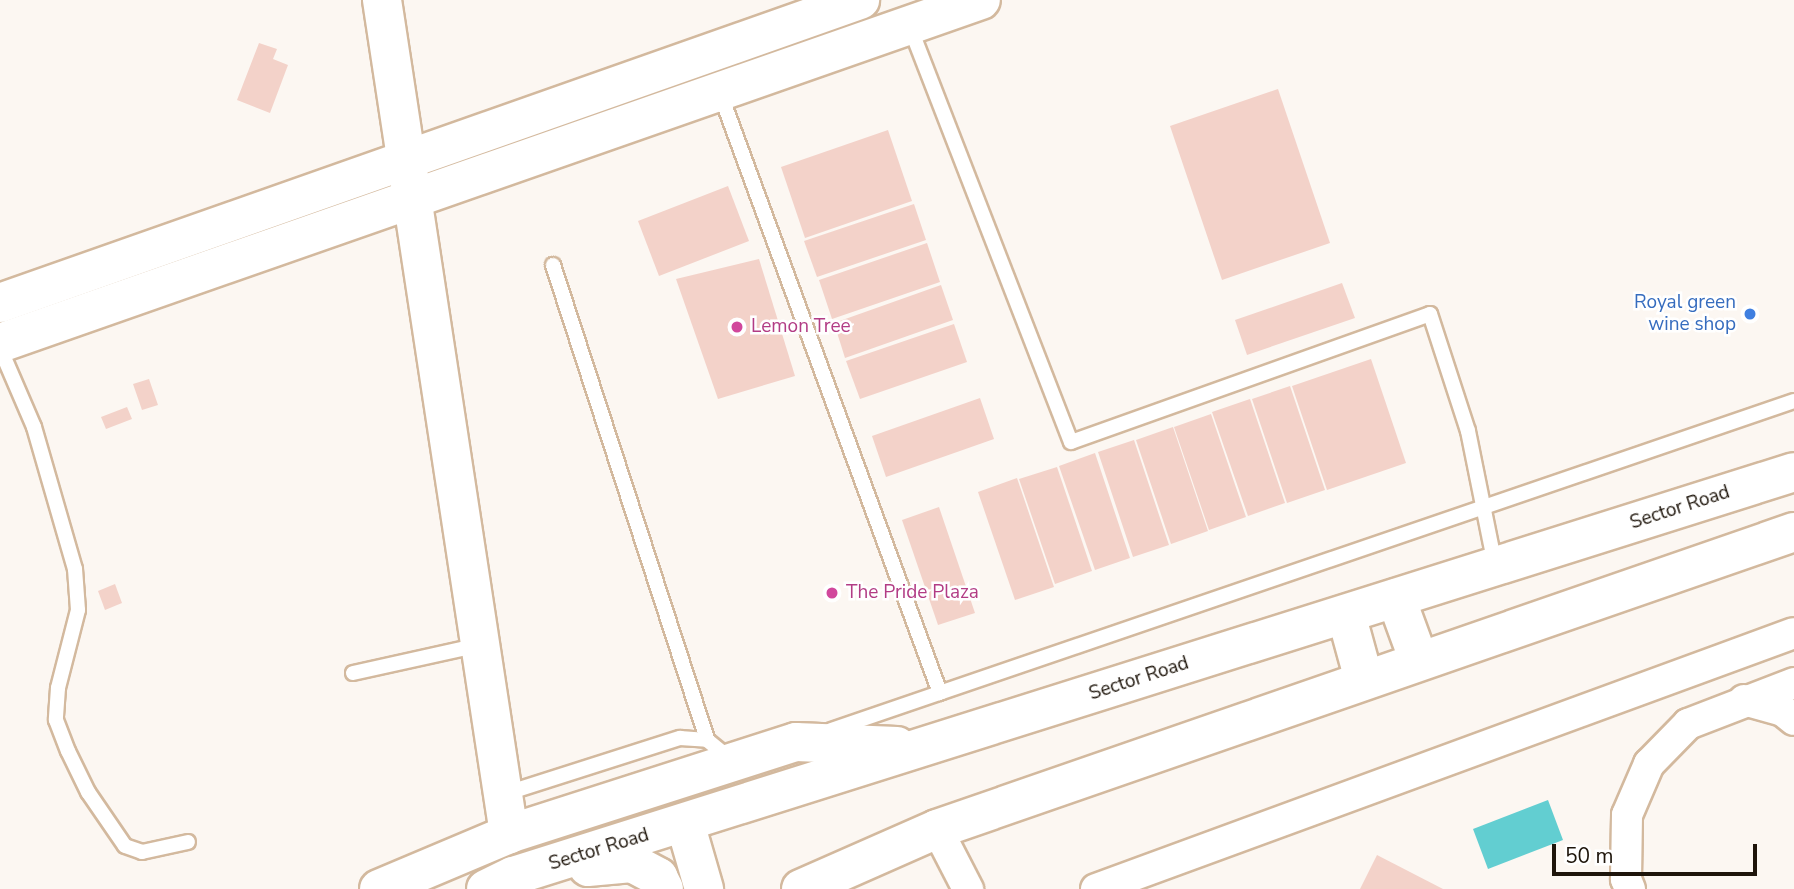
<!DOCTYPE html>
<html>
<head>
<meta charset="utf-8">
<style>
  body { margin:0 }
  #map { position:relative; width:1794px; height:889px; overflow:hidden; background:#fcf7f2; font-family:"Nunito Sans",sans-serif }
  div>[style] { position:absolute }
  .water>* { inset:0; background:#62ced1 }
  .building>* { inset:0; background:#f3d2c9 }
  .roads { filter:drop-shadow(2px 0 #d3b99e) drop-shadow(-2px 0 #d3b99e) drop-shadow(0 2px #d3b99e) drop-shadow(0 -2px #d3b99e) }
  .lane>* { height:14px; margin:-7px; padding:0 7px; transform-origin:7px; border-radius:7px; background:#fff }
  .street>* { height:30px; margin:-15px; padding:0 15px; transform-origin:15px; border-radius:15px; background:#fff }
  .secondary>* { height:38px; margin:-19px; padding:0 19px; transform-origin:19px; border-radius:19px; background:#fff }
  .dots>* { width:19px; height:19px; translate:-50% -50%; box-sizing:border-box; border:4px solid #fff; border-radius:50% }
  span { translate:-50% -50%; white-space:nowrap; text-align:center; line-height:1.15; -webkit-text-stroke:5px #fff; paint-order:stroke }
  .shop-label { font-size:19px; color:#366cbe }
  .right { translate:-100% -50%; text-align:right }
  .hotel-label { font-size:19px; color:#b23c85 }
  .left { translate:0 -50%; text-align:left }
  .street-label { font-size:19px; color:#1e150b }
  .scale { position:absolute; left:1552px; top:844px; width:205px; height:32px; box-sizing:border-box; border:4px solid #1e150b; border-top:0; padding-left:9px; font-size:21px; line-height:24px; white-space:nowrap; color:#1e150b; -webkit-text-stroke:5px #fff; paint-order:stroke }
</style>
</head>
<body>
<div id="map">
  <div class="water">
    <i style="clip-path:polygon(1548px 800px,1563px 840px,1488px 869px,1473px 829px)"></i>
  </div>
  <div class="building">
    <i style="clip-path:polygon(259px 43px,277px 49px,273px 59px,288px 65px,270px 113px,237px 100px)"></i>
    <i style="clip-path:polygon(1278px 89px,1330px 243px,1222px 280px,1170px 126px)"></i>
    <i style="clip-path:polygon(888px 130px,912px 201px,805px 238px,781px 167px)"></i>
    <i style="clip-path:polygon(728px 186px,749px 241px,659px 276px,638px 221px)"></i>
    <i style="clip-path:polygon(914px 204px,926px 240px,817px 277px,804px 241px)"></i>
    <i style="clip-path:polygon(927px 243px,940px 282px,832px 319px,819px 280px)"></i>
    <i style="clip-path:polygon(759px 259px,795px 376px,718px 399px,676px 279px)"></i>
    <i style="clip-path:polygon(1342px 283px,1355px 318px,1247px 355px,1235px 320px)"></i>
    <i style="clip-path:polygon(941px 285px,953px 320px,845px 358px,834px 323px)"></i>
    <i style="clip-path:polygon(954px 324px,967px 362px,860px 399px,846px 361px)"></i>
    <i style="clip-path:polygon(1371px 359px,1406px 463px,1327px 490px,1292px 386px)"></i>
    <i style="clip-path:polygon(149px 379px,158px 405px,142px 410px,133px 384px)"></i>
    <i style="clip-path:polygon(1290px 386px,1325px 490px,1287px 503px,1252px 399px)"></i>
    <i style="clip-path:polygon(980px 398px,994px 439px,886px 477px,872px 436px)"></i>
    <i style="clip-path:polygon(1250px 399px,1285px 503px,1248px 516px,1212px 412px)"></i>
    <i style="clip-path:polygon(127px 407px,132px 419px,106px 429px,101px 417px)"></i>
    <i style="clip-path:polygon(1211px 414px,1246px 517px,1209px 530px,1174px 427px)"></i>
    <i style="clip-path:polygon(1173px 427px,1208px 531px,1171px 544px,1136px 440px)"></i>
    <i style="clip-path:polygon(1134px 440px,1169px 545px,1133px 557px,1098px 452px)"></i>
    <i style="clip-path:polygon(1095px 453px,1130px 558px,1095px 570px,1059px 466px)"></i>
    <i style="clip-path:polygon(1057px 467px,1092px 571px,1055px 584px,1019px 479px)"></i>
    <i style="clip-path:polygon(1017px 478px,1054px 587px,1015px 600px,978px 492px)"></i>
    <i style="clip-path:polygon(939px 507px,975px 613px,938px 625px,902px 520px)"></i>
    <i style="clip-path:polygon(115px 584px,122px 603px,105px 610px,98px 591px)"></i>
    <i style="clip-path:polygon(1377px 855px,1443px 889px,1360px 889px)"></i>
  </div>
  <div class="roads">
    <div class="lane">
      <i style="left:910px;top:27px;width:445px;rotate:68.8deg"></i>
      <i style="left:1071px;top:442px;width:381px;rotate:-19.6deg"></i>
      <i style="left:1430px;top:314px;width:123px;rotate:72deg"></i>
      <i style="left:1468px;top:431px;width:137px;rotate:78.6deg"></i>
      <i style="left:720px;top:93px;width:639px;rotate:69.86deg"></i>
      <i style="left:553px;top:265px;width:499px;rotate:72deg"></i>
      <i style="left:707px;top:740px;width:28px;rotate:39deg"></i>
      <i style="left:0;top:348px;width:86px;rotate:66.7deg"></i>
      <i style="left:34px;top:427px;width:148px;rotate:73.9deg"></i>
      <i style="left:75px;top:569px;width:41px;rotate:85.8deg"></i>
      <i style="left:78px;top:610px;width:81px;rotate:104.4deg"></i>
      <i style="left:58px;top:688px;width:32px;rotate:94deg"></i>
      <i style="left:56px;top:720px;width:33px;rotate:69deg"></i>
      <i style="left:68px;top:751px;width:46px;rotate:64deg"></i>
      <i style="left:88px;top:792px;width:65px;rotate:55.6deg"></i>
      <i style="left:125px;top:846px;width:18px;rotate:19deg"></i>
      <i style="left:142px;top:852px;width:47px;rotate:-12.3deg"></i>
      <i style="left:353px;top:673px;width:129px;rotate:-12.5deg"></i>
      <i style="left:831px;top:730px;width:1018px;rotate:-18.86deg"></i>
      <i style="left:504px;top:794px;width:185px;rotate:-17.7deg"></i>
      <i style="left:680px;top:738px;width:27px;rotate:4deg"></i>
    </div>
    <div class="street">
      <i style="left:1744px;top:700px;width:41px;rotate:15.8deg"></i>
      <i style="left:1783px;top:711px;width:14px;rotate:39deg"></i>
      <i style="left:937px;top:829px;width:68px;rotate:62.7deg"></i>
      <i style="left:1096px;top:889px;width:743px;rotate:-20.14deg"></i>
      <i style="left:1630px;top:889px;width:11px;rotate:-112deg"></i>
      <i style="left:1626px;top:879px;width:64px;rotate:-89.1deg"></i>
      <i style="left:1627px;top:815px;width:56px;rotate:-66.7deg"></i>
      <i style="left:1649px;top:764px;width:56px;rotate:-45.7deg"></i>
      <i style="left:1688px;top:724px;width:114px;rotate:-21.1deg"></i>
    </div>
    <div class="secondary">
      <i style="left:382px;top:0;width:844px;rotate:81.34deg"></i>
      <i style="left:0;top:303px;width:912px;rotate:-19.41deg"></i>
      <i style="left:0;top:343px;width:1039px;rotate:-19.27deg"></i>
      <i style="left:1396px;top:598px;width:67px;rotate:69.9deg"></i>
      <i style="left:1346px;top:614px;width:68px;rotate:74.7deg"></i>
      <i style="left:685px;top:823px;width:69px;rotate:73.9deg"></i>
      <i style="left:588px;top:867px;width:44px;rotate:-5.2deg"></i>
      <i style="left:632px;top:863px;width:30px;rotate:28deg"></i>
      <i style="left:658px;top:877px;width:13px;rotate:63deg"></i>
      <i style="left:379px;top:889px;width:141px;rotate:-22.9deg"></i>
      <i style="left:509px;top:834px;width:301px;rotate:-17.8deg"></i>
      <i style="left:796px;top:742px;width:101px;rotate:2.3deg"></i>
      <i style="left:486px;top:889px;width:30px;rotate:-26deg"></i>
      <i style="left:513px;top:876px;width:1343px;rotate:-17.5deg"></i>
      <i style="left:801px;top:889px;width:149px;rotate:-23.8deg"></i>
      <i style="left:937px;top:829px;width:907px;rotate:-19.11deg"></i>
    </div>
  </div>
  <div class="dots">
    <i style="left:1750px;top:314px;background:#3f7fe0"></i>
    <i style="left:737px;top:327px;background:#d1479c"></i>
    <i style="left:832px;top:593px;background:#d1479c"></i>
  </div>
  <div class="shop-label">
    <span class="right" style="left:1736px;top:314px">Royal green<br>wine shop</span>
  </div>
  <div class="hotel-label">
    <span class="left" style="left:751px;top:327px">Lemon Tree</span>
    <span class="left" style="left:846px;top:593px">The Pride Plaza</span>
  </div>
  <div class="street-label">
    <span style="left:1680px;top:508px;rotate:-18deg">Sector Road</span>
    <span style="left:1139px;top:679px;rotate:-18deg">Sector Road</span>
    <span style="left:599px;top:850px;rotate:-17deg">Sector Road</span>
  </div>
  <div class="scale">50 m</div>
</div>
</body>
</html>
